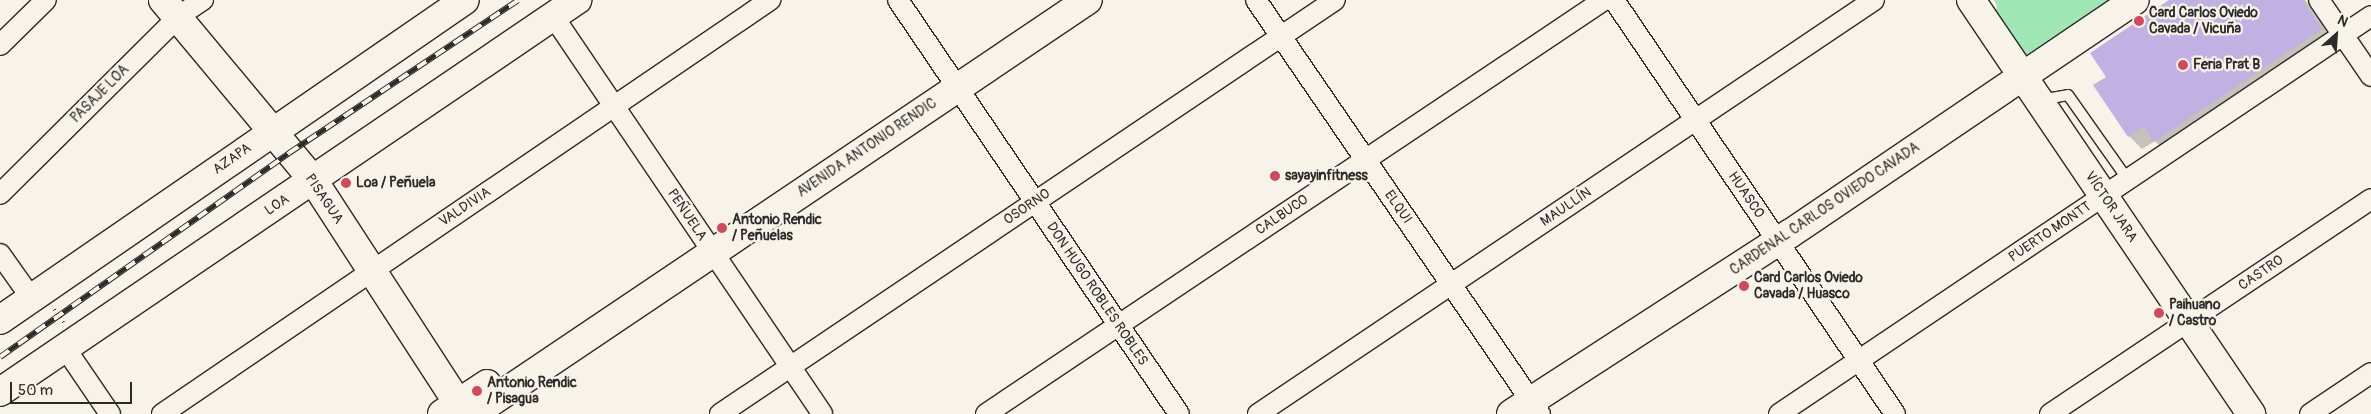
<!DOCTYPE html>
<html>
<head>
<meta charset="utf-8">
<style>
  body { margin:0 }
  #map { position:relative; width:2371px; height:414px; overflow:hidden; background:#f7f3e8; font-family:Pangolin,sans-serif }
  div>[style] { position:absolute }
  .green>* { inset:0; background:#9fe8b6 }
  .shadow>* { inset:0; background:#0003 }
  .building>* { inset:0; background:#c1b1e2 }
  .path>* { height:3px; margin-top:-1.5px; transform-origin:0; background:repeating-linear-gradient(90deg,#2b2b2b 0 1px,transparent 0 5px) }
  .roads { filter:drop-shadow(1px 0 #2b2b2b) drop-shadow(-1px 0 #2b2b2b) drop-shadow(0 1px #2b2b2b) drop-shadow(0 -1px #2b2b2b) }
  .lane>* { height:10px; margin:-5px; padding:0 5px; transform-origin:5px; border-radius:5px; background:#f7f3e8 }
  .street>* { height:20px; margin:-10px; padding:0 10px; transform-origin:10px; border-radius:10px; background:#f7f3e8 }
  .secondary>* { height:28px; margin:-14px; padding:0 14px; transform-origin:14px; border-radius:14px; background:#f7f3e8 }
  .rail>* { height:5.5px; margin-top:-2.75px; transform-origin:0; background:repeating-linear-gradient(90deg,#f7f3e8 0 11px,#2b2b2b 0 22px); box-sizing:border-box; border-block:1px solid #2b2b2b }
  .dots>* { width:14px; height:14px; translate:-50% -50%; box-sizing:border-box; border:2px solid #f7f3e8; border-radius:50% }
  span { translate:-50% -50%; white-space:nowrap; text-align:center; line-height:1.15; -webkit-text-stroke:4.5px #f7f3e8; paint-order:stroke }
  .poi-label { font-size:14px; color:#2b2b2b; font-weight:700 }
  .left { translate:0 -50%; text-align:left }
  .street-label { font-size:14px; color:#2b2b2b }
  .north { position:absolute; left:2311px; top:10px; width:50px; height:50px; -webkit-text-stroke:4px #f7f3e8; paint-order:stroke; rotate:26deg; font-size:14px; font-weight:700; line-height:20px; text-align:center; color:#2b2b2b }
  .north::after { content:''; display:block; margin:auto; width:18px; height:22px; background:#2b2b2b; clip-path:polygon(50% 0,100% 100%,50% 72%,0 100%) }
  .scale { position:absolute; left:10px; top:382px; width:122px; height:22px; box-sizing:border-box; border:2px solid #2b2b2b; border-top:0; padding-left:6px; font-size:15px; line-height:18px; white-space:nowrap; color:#2b2b2b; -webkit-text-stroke:4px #f7f3e8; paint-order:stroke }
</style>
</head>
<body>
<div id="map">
  <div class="green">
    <i style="clip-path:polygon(1994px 0,2109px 0,2023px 57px,1995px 14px,1997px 6px)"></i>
  </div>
  <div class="shadow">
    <i style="clip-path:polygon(2171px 0,2305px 0,2335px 43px,2169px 155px,2155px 141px,2142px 149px,2129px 136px,2108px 77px)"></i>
  </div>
  <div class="building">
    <i style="clip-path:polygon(2169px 0,2302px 0,2322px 29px,2154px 142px,2143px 126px,2128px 137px,2093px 85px,2106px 77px,2090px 53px)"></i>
  </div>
  <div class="path">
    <i style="left:54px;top:309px;width:19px;rotate:54deg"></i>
  </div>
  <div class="roads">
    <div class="lane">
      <i style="left:2040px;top:100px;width:28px;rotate:-10deg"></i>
      <i style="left:2068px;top:95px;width:104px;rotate:54.8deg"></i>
    </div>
    <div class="street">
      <i style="left:898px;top:0;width:500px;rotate:55.83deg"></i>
      <i style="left:1256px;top:0;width:502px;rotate:55.55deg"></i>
      <i style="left:1614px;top:0;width:500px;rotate:55.83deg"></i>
      <i style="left:2319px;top:0;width:92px;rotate:55.6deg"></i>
      <i style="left:553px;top:16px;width:480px;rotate:55.9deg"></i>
      <i style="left:0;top:45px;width:64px;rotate:-44.4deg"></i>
      <i style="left:0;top:194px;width:252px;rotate:-44.8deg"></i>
      <i style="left:179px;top:16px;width:29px;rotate:-34deg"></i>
      <i style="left:0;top:254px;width:55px;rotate:54.6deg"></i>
      <i style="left:65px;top:348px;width:80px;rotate:55.7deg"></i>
      <i style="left:162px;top:414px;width:736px;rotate:-34.25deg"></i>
      <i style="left:720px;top:414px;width:741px;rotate:-33.95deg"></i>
      <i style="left:986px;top:414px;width:744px;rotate:-33.82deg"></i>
      <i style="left:1258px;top:414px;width:742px;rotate:-33.9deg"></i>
      <i style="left:1779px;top:414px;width:713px;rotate:-33.91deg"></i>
      <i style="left:2050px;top:414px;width:386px;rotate:-33.8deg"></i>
      <i style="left:2310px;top:414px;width:73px;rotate:-33.9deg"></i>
    </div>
    <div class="secondary">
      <i style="left:163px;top:0;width:234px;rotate:50.2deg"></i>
      <i style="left:313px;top:180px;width:279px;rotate:57deg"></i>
      <i style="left:1971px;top:0;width:500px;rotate:55.9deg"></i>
      <i style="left:0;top:320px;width:564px;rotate:-34.53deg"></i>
      <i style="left:0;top:392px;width:698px;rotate:-34.19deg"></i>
      <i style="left:442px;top:414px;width:54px;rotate:-33.7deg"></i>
      <i style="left:473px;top:414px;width:741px;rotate:-33.95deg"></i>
      <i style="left:1511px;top:414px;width:333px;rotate:-32.9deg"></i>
      <i style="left:1791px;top:233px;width:415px;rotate:-34.1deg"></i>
    </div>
  </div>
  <div class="rail">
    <i style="left:0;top:357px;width:354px;rotate:-35.2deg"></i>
    <i style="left:289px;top:153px;width:275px;rotate:-33.7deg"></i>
  </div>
  <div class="dots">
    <i style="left:2139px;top:21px;background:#d1495b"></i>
    <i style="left:2183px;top:65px;background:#d1495b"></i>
    <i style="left:1275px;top:176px;background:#d1495b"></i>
    <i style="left:346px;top:183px;background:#d1495b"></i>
    <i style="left:722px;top:228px;background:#d1495b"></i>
    <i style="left:1744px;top:286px;background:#d1495b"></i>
    <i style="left:2159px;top:313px;background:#d1495b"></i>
    <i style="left:477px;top:391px;background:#d1495b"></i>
  </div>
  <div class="poi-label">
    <span class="left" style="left:2149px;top:21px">Card Carlos Oviedo<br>Cavada / Vicuña</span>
    <span class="left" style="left:2193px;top:65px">Feria Prat B</span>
    <span class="left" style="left:1285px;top:176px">sayayinfitness</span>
    <span class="left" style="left:356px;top:183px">Loa / Peñuela</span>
    <span class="left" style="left:732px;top:228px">Antonio Rendic<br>/ Peñuelas</span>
    <span class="left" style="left:1754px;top:286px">Card Carlos Oviedo<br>Cavada / Huasco</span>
    <span class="left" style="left:2169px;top:313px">Paihuano<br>/ Castro</span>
    <span class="left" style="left:487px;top:391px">Antonio Rendic<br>/ Pisagua</span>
  </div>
  <div class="street-label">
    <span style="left:100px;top:94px;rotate:-45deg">PASAJE LOA</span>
    <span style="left:867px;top:148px;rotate:-34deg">AVENIDA ANTONIO RENDIC</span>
    <span style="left:232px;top:159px;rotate:-35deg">AZAPA</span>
    <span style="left:1746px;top:195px;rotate:56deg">HUASCO</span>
    <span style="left:324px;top:199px;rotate:56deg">PISAGUA</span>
    <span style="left:277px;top:205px;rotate:-34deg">LOA</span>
    <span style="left:465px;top:207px;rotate:-34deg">VALDIVIA</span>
    <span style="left:1027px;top:207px;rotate:-34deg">OSORNO</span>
    <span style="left:1398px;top:207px;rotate:55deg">ELQUI</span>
    <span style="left:1566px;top:207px;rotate:-34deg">MAULLÍN</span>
    <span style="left:2111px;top:207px;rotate:56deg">VÍCTOR JARA</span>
    <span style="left:1825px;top:209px;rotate:-34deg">CARDENAL CARLOS OVIEDO CAVADA</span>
    <span style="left:687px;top:215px;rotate:56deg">PEÑUELA</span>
    <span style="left:1282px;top:215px;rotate:-34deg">CALBUCO</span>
    <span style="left:2050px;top:232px;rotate:-34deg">PUERTO MONTT</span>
    <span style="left:2261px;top:273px;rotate:-34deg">CASTRO</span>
    <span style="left:1097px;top:294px;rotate:56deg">DON HUGO ROBLES ROBLES</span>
  </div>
  <div class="north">N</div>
  <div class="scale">50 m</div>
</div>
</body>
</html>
